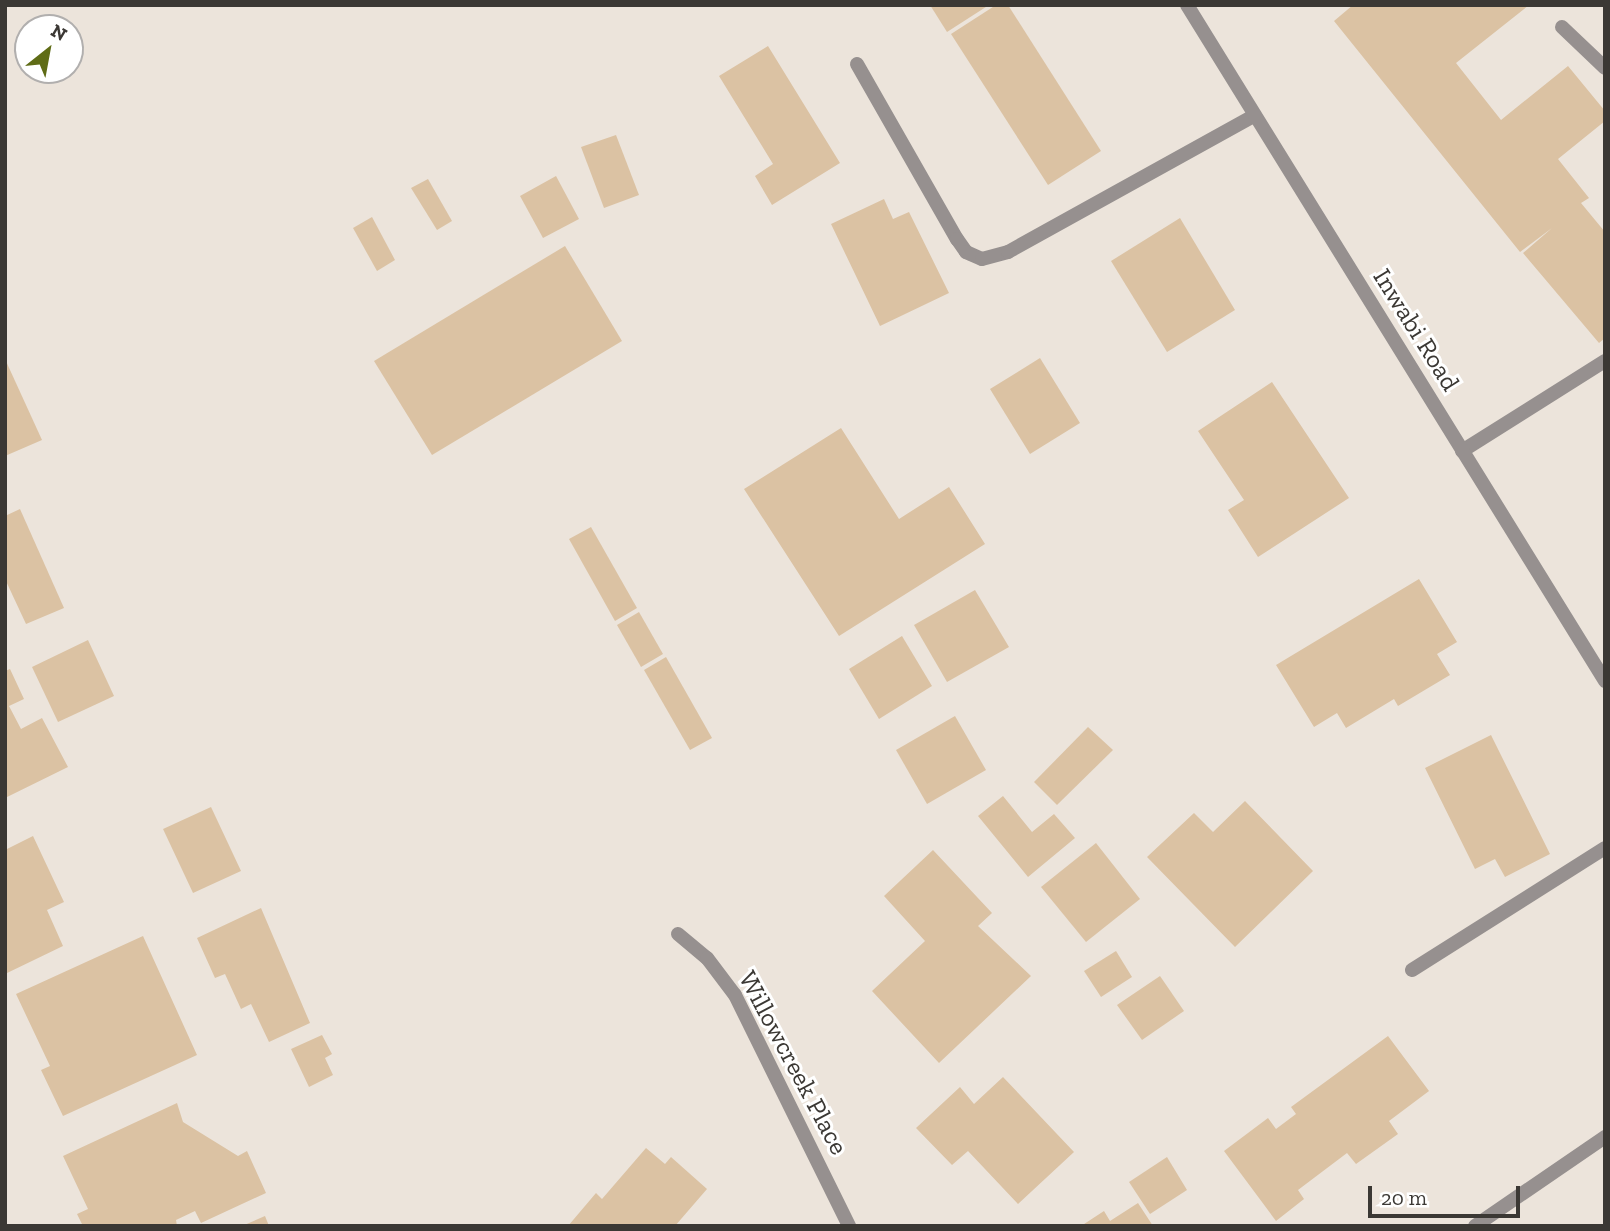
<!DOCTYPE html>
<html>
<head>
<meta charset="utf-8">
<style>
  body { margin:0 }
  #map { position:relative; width:1610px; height:1231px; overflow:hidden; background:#ece4db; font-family:"Zilla Slab",serif }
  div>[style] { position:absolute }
  .building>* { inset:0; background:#dbc2a3 }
  .service>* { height:14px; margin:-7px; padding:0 7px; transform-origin:7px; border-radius:7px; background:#96908f }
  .minor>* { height:14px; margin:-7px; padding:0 7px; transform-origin:7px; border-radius:7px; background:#96908f }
  .tertiary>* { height:14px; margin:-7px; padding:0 7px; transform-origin:7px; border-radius:7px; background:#96908f }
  span { translate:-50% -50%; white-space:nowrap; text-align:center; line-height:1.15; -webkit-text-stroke:6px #fff; paint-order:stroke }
  .street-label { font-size:26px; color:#3b3834 }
  .frame { position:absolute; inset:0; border:7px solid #3b3834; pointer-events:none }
  .north { position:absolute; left:14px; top:14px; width:70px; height:70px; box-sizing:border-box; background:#fff; border:2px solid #b1afae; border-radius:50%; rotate:31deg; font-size:19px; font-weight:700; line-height:28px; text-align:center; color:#3b3834 }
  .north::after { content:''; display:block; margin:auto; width:24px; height:32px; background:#5f6c16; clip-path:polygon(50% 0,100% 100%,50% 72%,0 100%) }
  .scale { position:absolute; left:1368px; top:1186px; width:152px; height:32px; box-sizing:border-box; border:4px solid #3b3834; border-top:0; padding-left:9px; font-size:21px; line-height:24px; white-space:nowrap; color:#3b3834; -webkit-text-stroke:5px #fff; paint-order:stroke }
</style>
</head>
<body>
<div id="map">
  <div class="building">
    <i style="clip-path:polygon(930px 5px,989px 5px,947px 32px)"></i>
    <i style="clip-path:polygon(996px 5px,1008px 5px,1101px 151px,1048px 185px,951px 34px)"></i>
    <i style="clip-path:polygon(1353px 5px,1529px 5px,1456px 63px,1501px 120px,1568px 66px,1605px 111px,1605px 121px,1558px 159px,1589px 198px,1581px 203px,1605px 232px,1605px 338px,1599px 343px,1523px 253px,1552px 228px,1520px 252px,1334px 21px)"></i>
    <i style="clip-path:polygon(768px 46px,840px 163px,772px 205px,755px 176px,773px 164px,719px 76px)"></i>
    <i style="clip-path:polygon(616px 135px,639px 195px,604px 208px,581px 147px)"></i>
    <i style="clip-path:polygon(556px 176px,579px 219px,543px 238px,520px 196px)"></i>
    <i style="clip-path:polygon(428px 179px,452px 221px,437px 230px,411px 188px)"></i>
    <i style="clip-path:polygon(884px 199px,893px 219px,909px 212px,949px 293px,880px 326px,831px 224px)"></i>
    <i style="clip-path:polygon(372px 217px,395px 260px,377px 271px,353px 228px)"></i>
    <i style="clip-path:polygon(1180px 218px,1235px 310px,1167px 352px,1111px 261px)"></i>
    <i style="clip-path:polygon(565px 246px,622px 341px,432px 455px,374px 361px)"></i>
    <i style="clip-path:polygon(1040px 358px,1080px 423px,1030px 454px,990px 389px)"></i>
    <i style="clip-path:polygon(5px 359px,42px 440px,5px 456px)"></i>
    <i style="clip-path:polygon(1272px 382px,1349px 498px,1258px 557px,1228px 510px,1244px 500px,1198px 431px)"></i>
    <i style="clip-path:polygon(841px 428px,899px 519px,949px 487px,985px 544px,839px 636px,744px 489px)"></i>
    <i style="clip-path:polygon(20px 509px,64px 608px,26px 624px,5px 579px,5px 516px)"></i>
    <i style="clip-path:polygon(591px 527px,637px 608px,615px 621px,569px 539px)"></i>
    <i style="clip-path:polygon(1419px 579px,1457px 642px,1437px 654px,1450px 675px,1398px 706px,1394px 699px,1346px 728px,1337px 713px,1314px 727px,1276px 665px)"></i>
    <i style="clip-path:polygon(975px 590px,1009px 647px,947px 682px,914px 625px)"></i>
    <i style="clip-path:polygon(639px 612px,663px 654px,641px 667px,617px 625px)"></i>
    <i style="clip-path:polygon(902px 636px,932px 686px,879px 719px,849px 669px)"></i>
    <i style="clip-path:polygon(88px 640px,114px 696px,58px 722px,32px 667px)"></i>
    <i style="clip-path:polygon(666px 657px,712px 738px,690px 750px,644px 670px)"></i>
    <i style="clip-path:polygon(10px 669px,24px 699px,9px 706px,21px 729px,42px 718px,68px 767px,5px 798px,5px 671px)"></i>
    <i style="clip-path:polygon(955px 716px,986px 770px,927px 804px,896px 750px)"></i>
    <i style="clip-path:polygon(1088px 727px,1113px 750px,1057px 805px,1034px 782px)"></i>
    <i style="clip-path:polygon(1491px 735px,1550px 854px,1505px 877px,1495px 859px,1475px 869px,1425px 768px)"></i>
    <i style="clip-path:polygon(1003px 796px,1032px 832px,1054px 814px,1075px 838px,1028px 877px,978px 816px)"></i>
    <i style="clip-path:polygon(1245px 801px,1313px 871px,1235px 947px,1147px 857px,1194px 813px,1213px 832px)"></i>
    <i style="clip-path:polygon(211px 807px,241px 871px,193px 893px,163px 829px)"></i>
    <i style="clip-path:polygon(33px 836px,64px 902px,47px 910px,63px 946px,5px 974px,5px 850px)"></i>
    <i style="clip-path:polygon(1096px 843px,1140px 899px,1086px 942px,1041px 887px)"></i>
    <i style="clip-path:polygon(933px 850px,992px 913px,978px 926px,1031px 976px,939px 1063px,872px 991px,925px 941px,884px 896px)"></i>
    <i style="clip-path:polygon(261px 908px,310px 1023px,269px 1042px,251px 1004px,241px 1009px,225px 974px,215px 978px,197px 938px)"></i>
    <i style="clip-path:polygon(143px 936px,197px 1055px,63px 1116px,41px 1070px,50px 1066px,16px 994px)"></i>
    <i style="clip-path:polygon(1116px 951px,1132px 977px,1101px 997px,1084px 971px)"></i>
    <i style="clip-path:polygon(1160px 976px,1184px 1011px,1142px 1040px,1117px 1005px)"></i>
    <i style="clip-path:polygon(322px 1035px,332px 1054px,325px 1058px,333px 1075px,309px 1087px,291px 1049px)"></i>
    <i style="clip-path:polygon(1388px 1036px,1429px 1091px,1389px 1121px,1398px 1134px,1356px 1164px,1347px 1153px,1298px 1190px,1304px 1199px,1276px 1221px,1224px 1151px,1268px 1118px,1276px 1129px,1296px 1114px,1291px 1107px)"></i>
    <i style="clip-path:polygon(1003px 1077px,1074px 1152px,1018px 1204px,968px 1151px,952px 1165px,916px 1128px,960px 1087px,974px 1104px)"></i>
    <i style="clip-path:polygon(177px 1103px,183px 1122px,238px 1156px,247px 1151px,266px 1193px,201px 1223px,195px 1211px,176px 1220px,177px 1226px,83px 1226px,77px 1214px,88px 1209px,63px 1156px)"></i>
    <i style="clip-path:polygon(646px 1148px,665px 1164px,671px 1157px,707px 1189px,675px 1226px,568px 1226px,596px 1193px,602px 1199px)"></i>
    <i style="clip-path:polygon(1167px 1157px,1187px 1190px,1150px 1214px,1129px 1182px)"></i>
    <i style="clip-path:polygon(1138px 1203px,1153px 1226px,1081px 1226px,1104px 1211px,1110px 1221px)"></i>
    <i style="clip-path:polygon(265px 1216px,269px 1226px,242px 1226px)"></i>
  </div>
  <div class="service">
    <i style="left:857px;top:64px;width:202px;rotate:60.3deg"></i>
    <i style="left:957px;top:239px;width:16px;rotate:55deg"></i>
    <i style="left:966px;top:252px;width:17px;rotate:24deg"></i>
    <i style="left:982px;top:259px;width:27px;rotate:-15deg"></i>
    <i style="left:1008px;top:252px;width:282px;rotate:-29deg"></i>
  </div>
  <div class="minor">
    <i style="left:1562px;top:27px;width:59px;rotate:43.6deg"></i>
    <i style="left:1462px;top:451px;width:169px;rotate:-32.2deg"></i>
    <i style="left:678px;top:934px;width:38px;rotate:40deg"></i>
    <i style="left:707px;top:958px;width:46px;rotate:52.9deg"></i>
    <i style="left:735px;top:995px;width:258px;rotate:63.7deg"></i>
    <i style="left:1412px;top:970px;width:228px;rotate:-32.3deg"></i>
    <i style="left:1475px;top:1226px;width:158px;rotate:-34.4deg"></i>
  </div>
  <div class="tertiary">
    <i style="left:1187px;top:5px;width:795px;rotate:58.27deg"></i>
  </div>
  <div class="street-label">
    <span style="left:1416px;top:330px;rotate:58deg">Inwabi Road</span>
    <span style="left:793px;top:1063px;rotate:62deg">Willowcreek Place</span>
  </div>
  <div class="frame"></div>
  <div class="north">N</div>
  <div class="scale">20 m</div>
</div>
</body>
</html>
